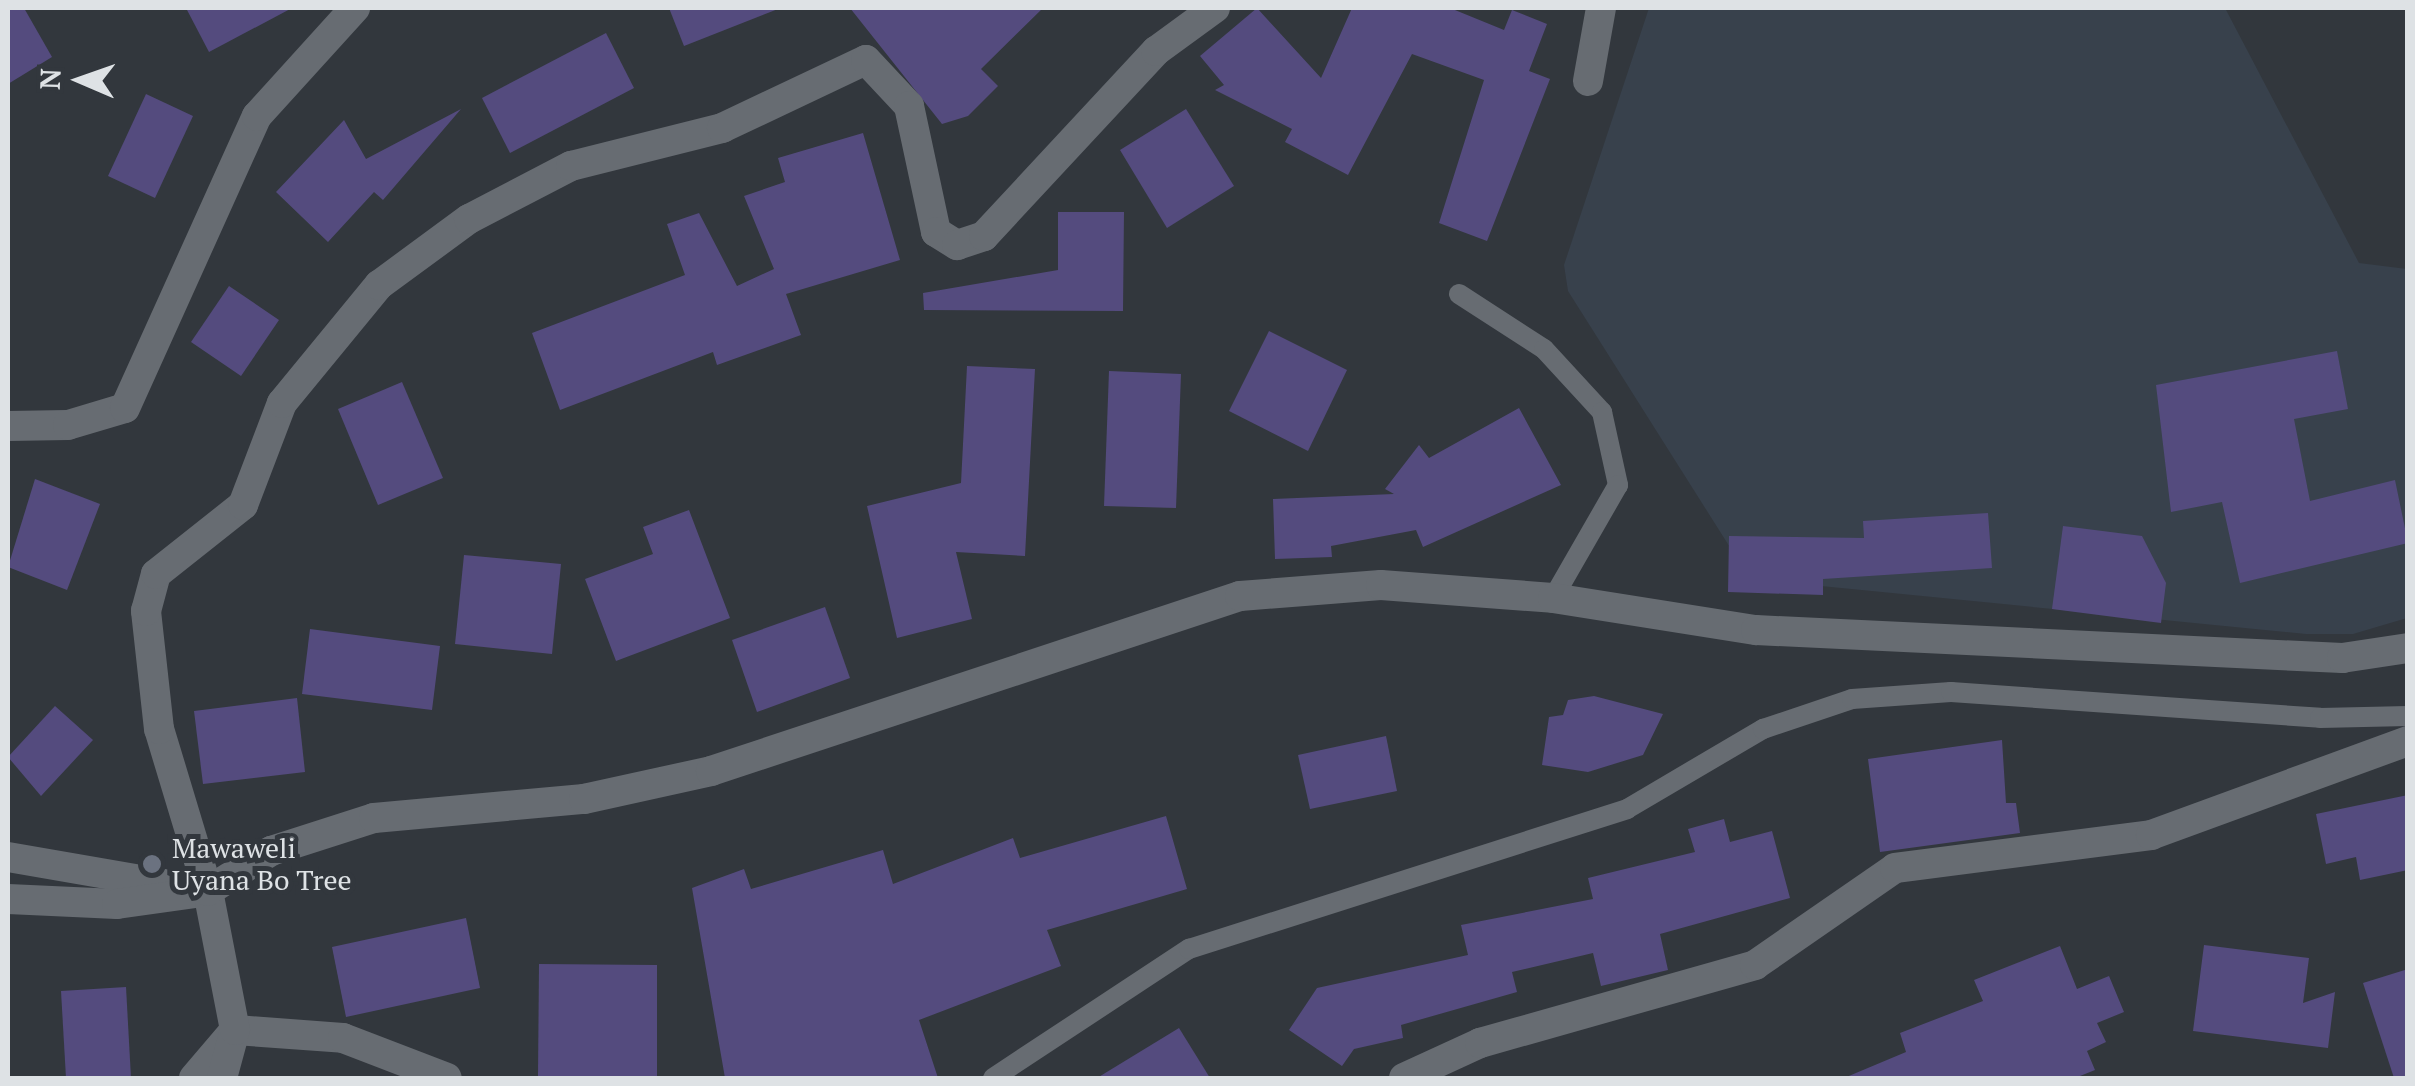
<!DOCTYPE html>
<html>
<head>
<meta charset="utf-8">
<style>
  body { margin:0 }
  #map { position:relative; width:2415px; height:1086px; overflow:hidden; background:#32373d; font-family:"PT Serif",serif }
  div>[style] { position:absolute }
  .built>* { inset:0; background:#38414c }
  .building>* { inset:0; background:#544b7e }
  .lane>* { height:20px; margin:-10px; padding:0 10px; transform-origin:10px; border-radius:10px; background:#676c72 }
  .street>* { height:30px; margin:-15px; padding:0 15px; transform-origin:15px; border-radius:15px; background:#676c72 }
  .dots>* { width:28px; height:28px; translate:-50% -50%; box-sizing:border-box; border:5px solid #32373d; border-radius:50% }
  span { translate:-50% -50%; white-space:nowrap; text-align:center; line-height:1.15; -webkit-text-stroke:10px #32373d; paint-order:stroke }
  .poi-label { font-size:28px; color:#dee2e5 }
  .left { translate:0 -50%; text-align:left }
  .frame { position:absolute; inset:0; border:10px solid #dee2e5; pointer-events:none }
  .north { position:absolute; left:30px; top:30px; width:100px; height:100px; -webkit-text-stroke:8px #32373d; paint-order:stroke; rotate:272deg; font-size:28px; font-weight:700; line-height:40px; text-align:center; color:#dee2e5 }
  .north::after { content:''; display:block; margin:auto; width:35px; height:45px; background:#dee2e5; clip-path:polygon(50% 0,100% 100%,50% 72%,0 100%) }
</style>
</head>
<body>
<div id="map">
  <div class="built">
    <i style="clip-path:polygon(1649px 8px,2225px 8px,2359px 263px,2407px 269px,2407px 618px,2353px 634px,2306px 634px,1750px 579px,1568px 291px,1564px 265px)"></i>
  </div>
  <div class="building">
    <i style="clip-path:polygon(8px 8px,24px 8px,52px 57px,8px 84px)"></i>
    <i style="clip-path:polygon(186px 8px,292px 8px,209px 52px)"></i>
    <i style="clip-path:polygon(669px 8px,777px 8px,778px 9px,684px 46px)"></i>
    <i style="clip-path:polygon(850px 8px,1043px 8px,981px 69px,998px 86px,968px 116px,942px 124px)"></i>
    <i style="clip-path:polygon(1257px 8px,1321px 78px,1352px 8px,1450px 8px,1504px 30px,1512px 10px,1547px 24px,1529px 71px,1550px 79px,1487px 241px,1439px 223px,1484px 80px,1412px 54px,1348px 175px,1285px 142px,1292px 129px,1215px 90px,1224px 85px,1200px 56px)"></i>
    <i style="clip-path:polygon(606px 33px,634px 88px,510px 153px,482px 98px)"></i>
    <i style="clip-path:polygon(146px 94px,193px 116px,155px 198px,108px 176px)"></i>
    <i style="clip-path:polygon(461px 109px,383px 200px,374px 192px,328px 242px,276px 192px,344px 120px,366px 159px)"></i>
    <i style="clip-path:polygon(1186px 109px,1234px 186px,1167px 228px,1120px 150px)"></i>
    <i style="clip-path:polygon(863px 133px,900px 260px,786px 294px,801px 335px,717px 365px,713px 352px,560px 410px,532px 333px,685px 275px,667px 224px,699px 213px,737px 286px,774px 269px,744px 196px,785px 182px,778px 158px)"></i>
    <i style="clip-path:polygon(1058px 212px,1124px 212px,1123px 311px,924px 310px,923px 293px,1058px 270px)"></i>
    <i style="clip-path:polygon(229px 286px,279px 320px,241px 376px,191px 342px)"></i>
    <i style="clip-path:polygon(1269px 331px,1347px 370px,1308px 451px,1229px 411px)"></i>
    <i style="clip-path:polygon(2337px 351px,2348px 409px,2294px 419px,2310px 501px,2395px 480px,2408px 543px,2240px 583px,2222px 502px,2171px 512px,2156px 385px)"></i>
    <i style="clip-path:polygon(967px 366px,1035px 369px,1025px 556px,956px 552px,972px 619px,897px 638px,867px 506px,961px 483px)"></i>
    <i style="clip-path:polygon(1109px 371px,1181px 374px,1176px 508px,1104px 506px)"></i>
    <i style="clip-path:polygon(402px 382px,443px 478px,378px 505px,338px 409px)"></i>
    <i style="clip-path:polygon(1519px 408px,1561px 485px,1423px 547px,1416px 530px,1331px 546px,1332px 557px,1275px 559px,1273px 499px,1394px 494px,1385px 489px,1419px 445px,1429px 458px)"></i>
    <i style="clip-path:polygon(35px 479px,100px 504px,67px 590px,8px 567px)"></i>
    <i style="clip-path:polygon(689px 510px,730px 618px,616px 661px,585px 579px,653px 554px,643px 527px)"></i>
    <i style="clip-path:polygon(1988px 513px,1992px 568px,1823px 579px,1823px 595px,1728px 592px,1729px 536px,1864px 538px,1863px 521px)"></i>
    <i style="clip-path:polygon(2063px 526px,2142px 536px,2166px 583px,2161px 623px,2052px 609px)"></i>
    <i style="clip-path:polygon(464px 555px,561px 564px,552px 654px,455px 644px)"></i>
    <i style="clip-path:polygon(825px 607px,850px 678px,757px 712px,732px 640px)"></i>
    <i style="clip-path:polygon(310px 629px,440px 646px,432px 710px,302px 694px)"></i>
    <i style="clip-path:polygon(1594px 696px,1663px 714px,1643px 755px,1588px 772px,1542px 765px,1549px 717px,1563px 715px,1568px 700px)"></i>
    <i style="clip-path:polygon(297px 698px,305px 772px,203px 784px,194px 711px)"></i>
    <i style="clip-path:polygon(55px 706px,93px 740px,41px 796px,8px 757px)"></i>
    <i style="clip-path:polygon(1386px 736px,1397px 791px,1310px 809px,1298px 755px)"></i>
    <i style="clip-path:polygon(2002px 740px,2006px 803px,2016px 803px,2020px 833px,1880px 852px,1868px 759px)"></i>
    <i style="clip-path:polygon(2408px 795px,2408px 870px,2360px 880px,2356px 857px,2326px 864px,2316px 814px)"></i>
    <i style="clip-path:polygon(1166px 816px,1187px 889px,1047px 930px,1061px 966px,919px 1020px,938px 1078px,725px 1078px,692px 888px,744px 869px,751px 889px,883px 850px,893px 884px,1013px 838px,1020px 858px)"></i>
    <i style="clip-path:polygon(1724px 819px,1730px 842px,1772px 831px,1790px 898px,1660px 934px,1668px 970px,1601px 986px,1593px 953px,1512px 972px,1517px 992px,1401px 1025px,1403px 1038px,1354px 1049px,1342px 1066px,1289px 1030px,1317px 988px,1468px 955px,1461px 925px,1593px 899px,1588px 878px,1695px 852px,1688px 829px)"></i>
    <i style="clip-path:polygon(466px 918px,480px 988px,346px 1017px,332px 947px)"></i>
    <i style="clip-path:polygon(2204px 945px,2309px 958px,2303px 1003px,2335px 992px,2328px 1048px,2193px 1031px)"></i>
    <i style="clip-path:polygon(2060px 946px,2077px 989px,2109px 976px,2124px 1012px,2097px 1023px,2106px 1042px,2087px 1051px,2095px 1070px,2075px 1078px,1844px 1078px,1906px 1052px,1900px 1033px,1983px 1001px,1974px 980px)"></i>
    <i style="clip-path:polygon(539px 964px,657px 965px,657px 1077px,538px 1076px)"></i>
    <i style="clip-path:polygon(2408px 969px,2408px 1078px,2394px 1078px,2363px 983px)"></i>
    <i style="clip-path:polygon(126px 987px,131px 1078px,66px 1078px,61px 991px)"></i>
    <i style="clip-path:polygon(1179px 1028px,1210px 1078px,1097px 1078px)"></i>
  </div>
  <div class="lane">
    <i style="left:1459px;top:294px;width:101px;rotate:32.9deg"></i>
    <i style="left:1544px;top:349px;width:86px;rotate:47.4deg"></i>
    <i style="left:1602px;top:412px;width:75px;rotate:77.6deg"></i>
    <i style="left:1618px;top:485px;width:130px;rotate:119.9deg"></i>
    <i style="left:993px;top:1078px;width:235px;rotate:-33.4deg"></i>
    <i style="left:1189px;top:949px;width:460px;rotate:-17.7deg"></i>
    <i style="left:1627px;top:809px;width:158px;rotate:-30.5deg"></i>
    <i style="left:1763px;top:729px;width:94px;rotate:-18.6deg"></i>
    <i style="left:1852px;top:699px;width:99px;rotate:-4deg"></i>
    <i style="left:1951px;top:692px;width:370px;rotate:4deg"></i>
    <i style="left:2320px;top:718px;width:88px;rotate:-1.3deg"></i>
  </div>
  <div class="street">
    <i style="left:1588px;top:81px;width:74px;rotate:-79.9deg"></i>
    <i style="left:8px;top:426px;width:60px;rotate:-1deg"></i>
    <i style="left:68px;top:425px;width:59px;rotate:-16.6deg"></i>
    <i style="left:125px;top:408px;width:320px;rotate:-65.7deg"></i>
    <i style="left:257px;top:116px;width:146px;rotate:-47.8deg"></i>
    <i style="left:8px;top:857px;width:170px;rotate:9.8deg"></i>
    <i style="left:8px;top:899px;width:109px;rotate:2.6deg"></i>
    <i style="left:117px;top:904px;width:92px;rotate:-8.1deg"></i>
    <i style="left:208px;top:891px;width:75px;rotate:-32.4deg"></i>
    <i style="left:271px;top:851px;width:108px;rotate:-17.8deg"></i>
    <i style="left:374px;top:818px;width:211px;rotate:-5.2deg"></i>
    <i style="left:584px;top:799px;width:130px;rotate:-12.4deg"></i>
    <i style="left:711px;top:771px;width:557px;rotate:-18.3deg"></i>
    <i style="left:1240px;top:596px;width:141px;rotate:-4.5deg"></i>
    <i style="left:1381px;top:585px;width:172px;rotate:4.3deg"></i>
    <i style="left:1553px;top:598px;width:206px;rotate:9deg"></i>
    <i style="left:1756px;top:630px;width:587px;rotate:2.74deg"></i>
    <i style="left:2342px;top:658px;width:67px;rotate:-8.6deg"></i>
    <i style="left:194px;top:1078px;width:63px;rotate:-49.5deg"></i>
    <i style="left:235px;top:1030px;width:108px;rotate:4.2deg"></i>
    <i style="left:343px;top:1038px;width:111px;rotate:21deg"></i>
    <i style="left:222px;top:1078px;width:50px;rotate:-74.8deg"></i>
    <i style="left:235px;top:1030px;width:142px;rotate:-101deg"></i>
    <i style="left:208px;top:891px;width:169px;rotate:-106.8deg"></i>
    <i style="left:159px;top:729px;width:119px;rotate:-96.3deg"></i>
    <i style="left:146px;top:611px;width:38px;rotate:-75deg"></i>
    <i style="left:156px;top:574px;width:111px;rotate:-38.4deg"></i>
    <i style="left:243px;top:505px;width:109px;rotate:-69.1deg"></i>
    <i style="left:282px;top:403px;width:153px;rotate:-50.6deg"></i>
    <i style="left:379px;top:285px;width:112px;rotate:-36.3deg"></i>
    <i style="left:469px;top:219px;width:115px;rotate:-27.5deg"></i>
    <i style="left:571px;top:166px;width:156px;rotate:-14.1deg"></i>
    <i style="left:722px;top:128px;width:159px;rotate:-25.3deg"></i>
    <i style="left:866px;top:60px;width:63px;rotate:46.9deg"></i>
    <i style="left:909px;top:106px;width:129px;rotate:77.9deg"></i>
    <i style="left:936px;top:232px;width:25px;rotate:32deg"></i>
    <i style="left:957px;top:245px;width:28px;rotate:-18deg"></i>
    <i style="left:984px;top:236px;width:253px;rotate:-47.1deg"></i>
    <i style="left:1156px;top:51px;width:73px;rotate:-36.1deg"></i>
    <i style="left:1404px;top:1078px;width:84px;rotate:-24.7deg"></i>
    <i style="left:1480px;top:1043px;width:286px;rotate:-15.8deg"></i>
    <i style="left:1755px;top:965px;width:170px;rotate:-34.7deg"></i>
    <i style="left:1895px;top:868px;width:258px;rotate:-7.3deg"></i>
    <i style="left:2151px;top:835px;width:274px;rotate:-20.1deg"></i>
  </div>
  <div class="dots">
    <i style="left:152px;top:864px;background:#6b7280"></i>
  </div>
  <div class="poi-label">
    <span class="left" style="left:172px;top:864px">Mawaweli<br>Uyana Bo Tree</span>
  </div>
  <div class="frame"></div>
  <div class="north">N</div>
</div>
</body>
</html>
